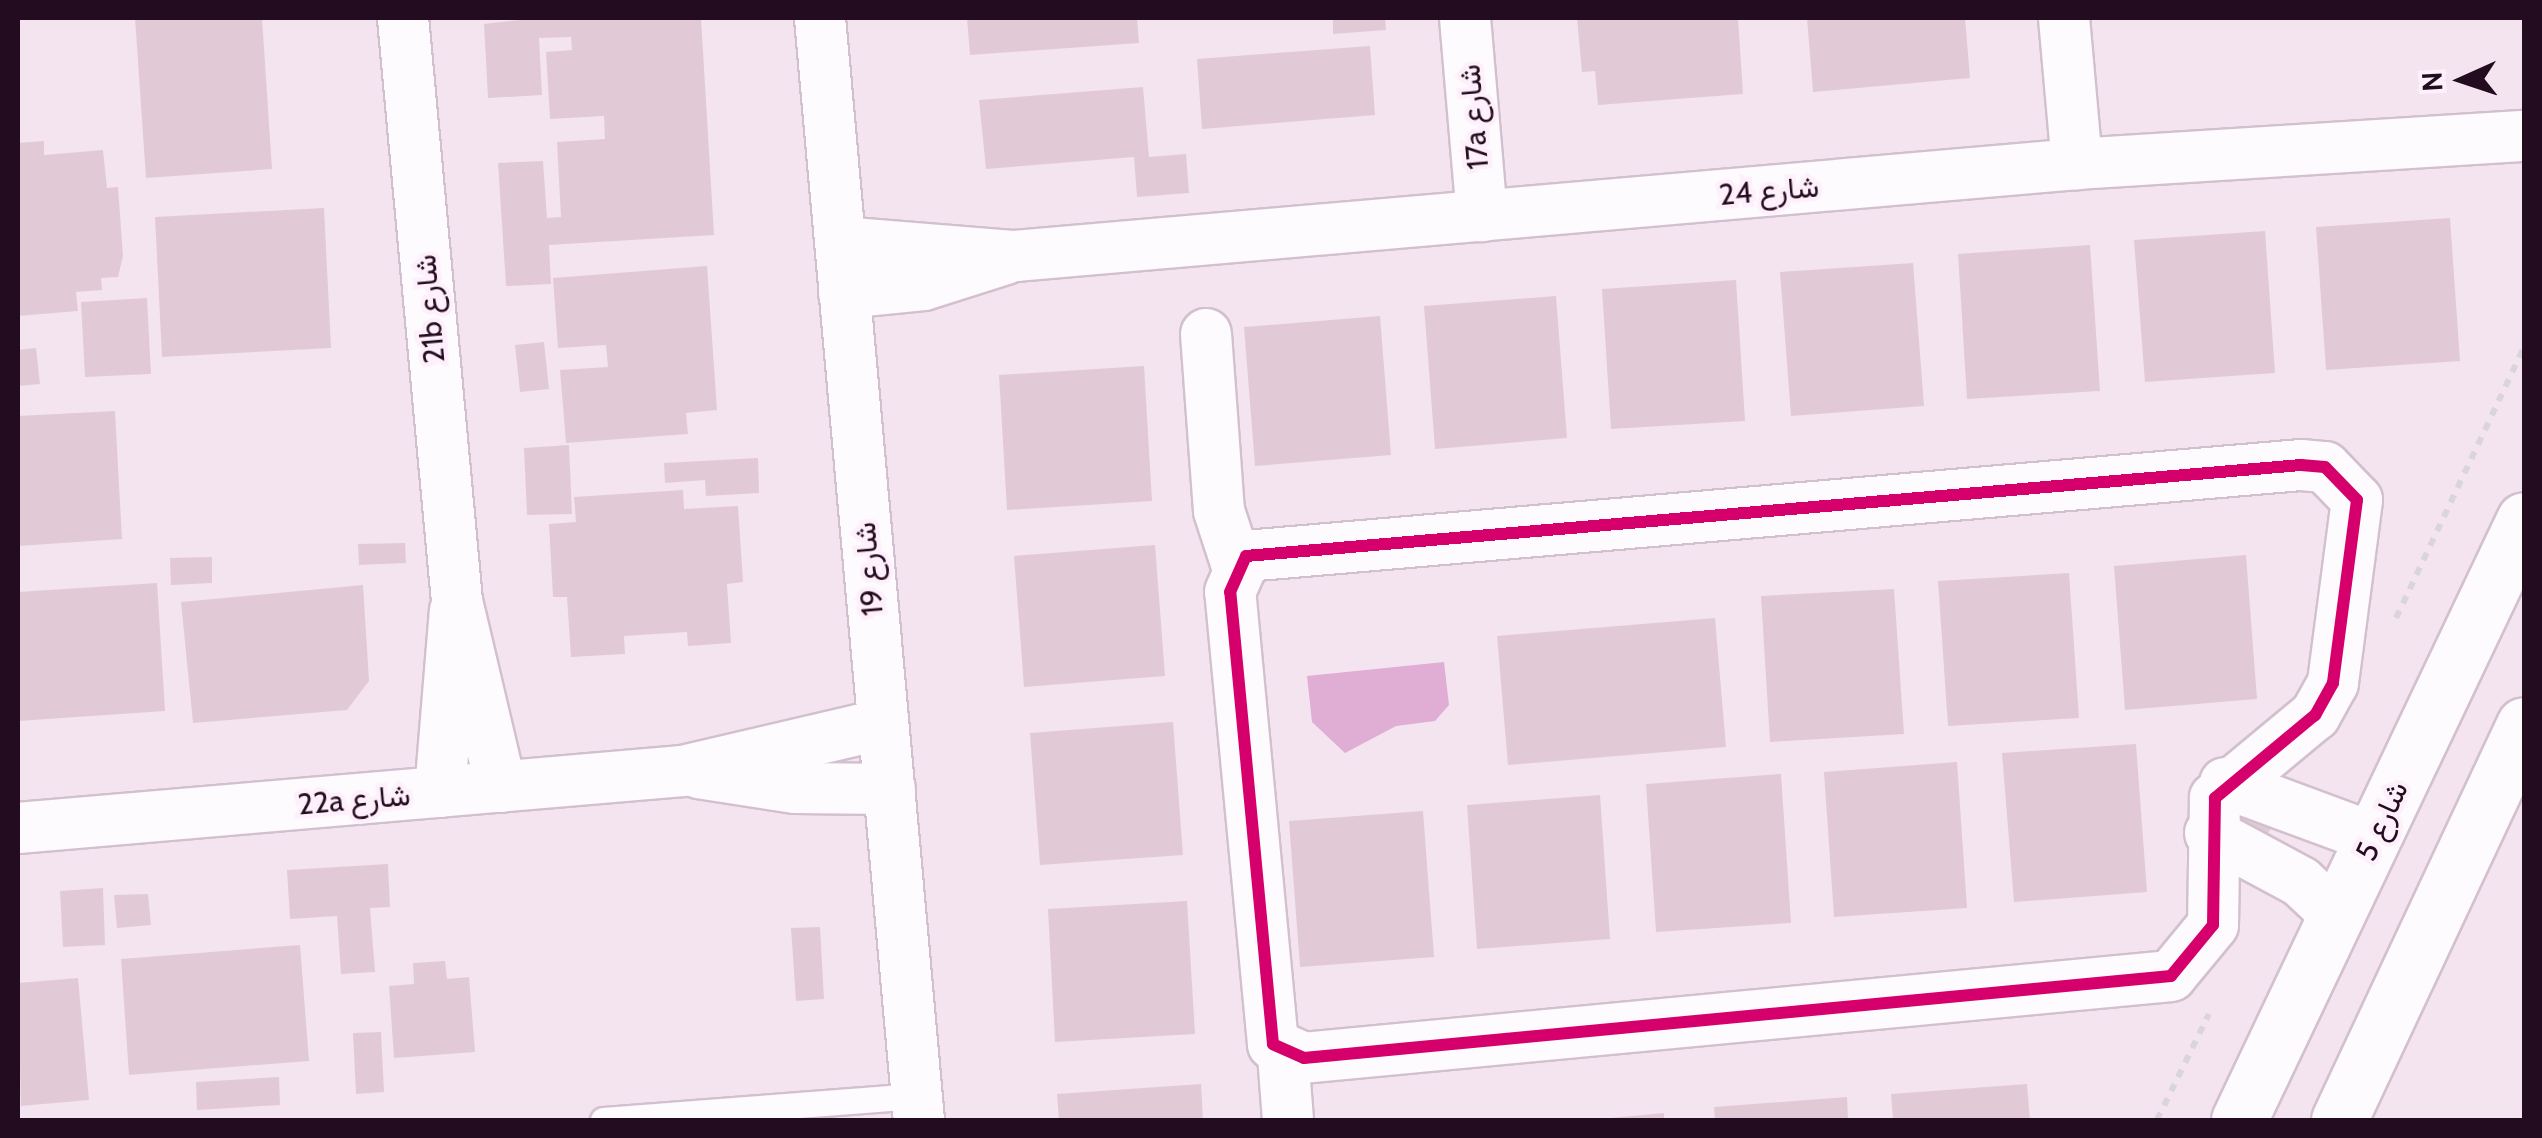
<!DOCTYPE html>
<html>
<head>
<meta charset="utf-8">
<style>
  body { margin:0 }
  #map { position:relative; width:2542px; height:1138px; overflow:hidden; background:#f4e4f0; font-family:Cabin,Vazirmatn,sans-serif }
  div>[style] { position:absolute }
  .water>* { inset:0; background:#e0add5 }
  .building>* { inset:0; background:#e1cad6 }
  .path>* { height:6px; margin-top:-3px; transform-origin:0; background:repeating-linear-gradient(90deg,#dad5d9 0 8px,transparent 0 16px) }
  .roads { filter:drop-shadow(2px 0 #d3c0cf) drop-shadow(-2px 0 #d3c0cf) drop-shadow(0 2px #d3c0cf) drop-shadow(0 -2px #d3c0cf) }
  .service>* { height:25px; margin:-12.5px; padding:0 12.5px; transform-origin:12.5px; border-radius:12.5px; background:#fdfbfd }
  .minor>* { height:50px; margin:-25px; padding:0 25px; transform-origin:25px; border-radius:25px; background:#fdfbfd }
  .tertiary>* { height:55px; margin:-27.5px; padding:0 27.5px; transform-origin:27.5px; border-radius:27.5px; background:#fdfbfd }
  .cycleway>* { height:12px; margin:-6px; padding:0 6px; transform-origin:6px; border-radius:6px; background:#d6006c }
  span { translate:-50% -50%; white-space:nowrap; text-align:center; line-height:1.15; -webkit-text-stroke:9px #fef0fb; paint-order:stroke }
  .street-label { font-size:30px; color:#230c1f }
  .frame { position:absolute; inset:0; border:20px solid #230c1f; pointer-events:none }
  .north { position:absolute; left:2412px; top:30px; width:100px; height:100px; -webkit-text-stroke:8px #fef0fb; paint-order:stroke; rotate:267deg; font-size:28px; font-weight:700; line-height:40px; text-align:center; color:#230c1f }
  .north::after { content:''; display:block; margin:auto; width:35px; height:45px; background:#230c1f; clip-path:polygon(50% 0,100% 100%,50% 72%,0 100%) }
</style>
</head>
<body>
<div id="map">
  <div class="water">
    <i style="clip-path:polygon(1444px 662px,1449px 705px,1435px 721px,1396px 726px,1345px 753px,1312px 722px,1307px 676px)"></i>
  </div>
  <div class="building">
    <i style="clip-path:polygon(135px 18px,262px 18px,272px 169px,146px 178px)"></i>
    <i style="clip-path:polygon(537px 18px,701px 18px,714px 235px,549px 245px,551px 284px,506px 286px,498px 163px,543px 161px,547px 218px,561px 217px,557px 142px,605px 139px,604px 116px,550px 119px,546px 52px,572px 50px,571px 37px,539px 38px,542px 95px,488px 98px,484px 24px)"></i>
    <i style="clip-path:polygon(967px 18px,1137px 18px,1139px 43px,970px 55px)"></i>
    <i style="clip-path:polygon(1333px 18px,1385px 18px,1386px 30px,1333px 34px)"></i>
    <i style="clip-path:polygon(1577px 18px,1738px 18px,1743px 94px,1598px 105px,1595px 71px,1582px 72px)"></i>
    <i style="clip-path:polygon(1807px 18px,1965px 18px,1970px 78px,1813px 92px)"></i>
    <i style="clip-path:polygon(1370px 46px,1375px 115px,1202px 129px,1197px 59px)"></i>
    <i style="clip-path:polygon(1143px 87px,1149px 157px,1186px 154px,1189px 193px,1137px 197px,1134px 157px,986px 169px,979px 100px)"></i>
    <i style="clip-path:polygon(44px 141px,44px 155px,103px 150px,107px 188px,118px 187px,123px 256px,118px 277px,101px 278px,102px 290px,76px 292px,78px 311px,18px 316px,18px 143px)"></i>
    <i style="clip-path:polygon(324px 208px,331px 348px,162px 357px,155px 217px)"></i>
    <i style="clip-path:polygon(2450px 218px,2460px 361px,2326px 370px,2316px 227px)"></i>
    <i style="clip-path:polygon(2265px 231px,2275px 373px,2145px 382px,2134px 240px)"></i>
    <i style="clip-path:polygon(2090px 245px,2100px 391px,1967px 399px,1958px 254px)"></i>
    <i style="clip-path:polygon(1913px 263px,1924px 406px,1791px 416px,1780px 272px)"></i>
    <i style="clip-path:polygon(707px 266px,717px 410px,686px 413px,688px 434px,566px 443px,560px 370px,608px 367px,606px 345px,558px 348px,553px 278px)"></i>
    <i style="clip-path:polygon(1736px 280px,1745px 421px,1611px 429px,1602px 289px)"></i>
    <i style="clip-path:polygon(1556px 296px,1567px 438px,1435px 449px,1424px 306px)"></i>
    <i style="clip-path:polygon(147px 298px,151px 374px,85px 377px,81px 302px)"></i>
    <i style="clip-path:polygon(1380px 316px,1391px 455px,1255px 466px,1244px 327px)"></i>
    <i style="clip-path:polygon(544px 342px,549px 389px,520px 392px,515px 345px)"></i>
    <i style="clip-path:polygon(36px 348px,40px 384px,18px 386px,18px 350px)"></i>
    <i style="clip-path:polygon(1144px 366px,1152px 501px,1007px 510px,999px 375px)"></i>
    <i style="clip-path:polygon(115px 411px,122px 539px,18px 546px,18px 416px)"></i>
    <i style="clip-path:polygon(569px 445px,572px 514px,527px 515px,524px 448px)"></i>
    <i style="clip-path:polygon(758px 458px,759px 493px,706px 496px,705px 480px,665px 483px,664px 463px)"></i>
    <i style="clip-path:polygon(683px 490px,684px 509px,738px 506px,743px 582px,727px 584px,731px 643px,688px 646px,687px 632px,624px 636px,625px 654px,571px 657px,567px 597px,553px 597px,549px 524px,576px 522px,574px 497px)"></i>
    <i style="clip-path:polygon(405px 543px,406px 563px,359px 565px,358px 544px)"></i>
    <i style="clip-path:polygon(1155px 545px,1165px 676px,1024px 687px,1014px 556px)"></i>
    <i style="clip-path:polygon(2246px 555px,2257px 699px,2125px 710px,2114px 566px)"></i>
    <i style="clip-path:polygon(212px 557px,212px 583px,171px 585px,170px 558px)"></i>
    <i style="clip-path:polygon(2069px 573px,2079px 718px,1948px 726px,1938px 581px)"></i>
    <i style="clip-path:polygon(157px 583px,165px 711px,18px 721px,18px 592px)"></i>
    <i style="clip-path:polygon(363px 585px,369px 681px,347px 710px,193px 723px,181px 602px)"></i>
    <i style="clip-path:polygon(1894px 589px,1904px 734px,1770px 742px,1761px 596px)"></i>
    <i style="clip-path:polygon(1715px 618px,1726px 747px,1508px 765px,1497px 636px)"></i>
    <i style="clip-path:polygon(1173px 722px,1183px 855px,1040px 865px,1030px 733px)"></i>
    <i style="clip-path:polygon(2136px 744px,2147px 892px,2014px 902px,2002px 753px)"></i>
    <i style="clip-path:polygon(1957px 762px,1967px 908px,1834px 917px,1824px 772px)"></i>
    <i style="clip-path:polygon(1781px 774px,1791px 923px,1656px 932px,1646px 784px)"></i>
    <i style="clip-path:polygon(1600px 795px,1610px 939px,1477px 949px,1467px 805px)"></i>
    <i style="clip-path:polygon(2241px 801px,2276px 817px,2267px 836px,2233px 818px)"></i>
    <i style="clip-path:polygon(1423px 811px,1434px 957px,1300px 967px,1289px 821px)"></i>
    <i style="clip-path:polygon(388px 864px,390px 907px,370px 908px,375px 972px,341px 974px,337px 916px,290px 919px,287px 870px)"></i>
    <i style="clip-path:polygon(103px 888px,105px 945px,63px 947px,60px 891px)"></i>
    <i style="clip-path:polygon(148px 894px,151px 925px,117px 928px,114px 895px)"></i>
    <i style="clip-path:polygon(1187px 901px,1195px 1034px,1055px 1042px,1048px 909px)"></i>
    <i style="clip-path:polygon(820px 927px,824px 999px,796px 1001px,791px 928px)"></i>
    <i style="clip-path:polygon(300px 945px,309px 1061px,129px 1075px,121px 959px)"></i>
    <i style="clip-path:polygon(445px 961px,447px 979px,469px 977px,475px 1052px,394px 1058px,389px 986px,414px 984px,413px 963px)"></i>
    <i style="clip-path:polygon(78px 978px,89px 1100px,21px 1106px,18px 983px)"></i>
    <i style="clip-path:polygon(381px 1032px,384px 1092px,356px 1094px,353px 1033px)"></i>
    <i style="clip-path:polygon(279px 1077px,280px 1105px,197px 1110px,196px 1082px)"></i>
    <i style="clip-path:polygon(1201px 1084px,1203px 1120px,1059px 1120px,1057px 1094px)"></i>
    <i style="clip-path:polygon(2027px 1084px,2030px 1120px,1893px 1120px,1891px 1094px)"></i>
    <i style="clip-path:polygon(1847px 1097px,1848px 1120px,1715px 1120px,1714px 1107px)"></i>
    <i style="clip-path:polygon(1664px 1113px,1664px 1120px,1611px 1120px,1611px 1118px)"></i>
  </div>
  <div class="path">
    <i style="left:2396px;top:618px;width:300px;rotate:-64.7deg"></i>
    <i style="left:2157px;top:1120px;width:118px;rotate:-63.9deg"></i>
  </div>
  <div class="roads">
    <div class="service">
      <i style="left:603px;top:1120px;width:314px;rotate:-4.4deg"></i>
    </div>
    <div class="minor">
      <i style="left:403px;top:18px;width:585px;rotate:84.71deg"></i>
      <i style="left:457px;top:601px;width:191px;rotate:76.7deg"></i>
      <i style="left:820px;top:18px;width:1106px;rotate:84.87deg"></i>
      <i style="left:1465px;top:18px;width:199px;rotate:85.1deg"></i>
      <i style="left:2064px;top:18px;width:147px;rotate:84.9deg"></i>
      <i style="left:840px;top:242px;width:176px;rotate:4.6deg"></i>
      <i style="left:1015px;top:256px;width:1066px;rotate:-4.95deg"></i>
      <i style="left:2077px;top:164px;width:448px;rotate:-3.6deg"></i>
      <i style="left:844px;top:293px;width:80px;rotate:-5.7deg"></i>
      <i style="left:924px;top:285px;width:86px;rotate:-17.6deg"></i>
      <i style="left:1206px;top:334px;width:177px;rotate:85.8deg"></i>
      <i style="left:1219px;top:511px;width:55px;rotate:71.9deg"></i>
      <i style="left:2301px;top:465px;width:24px;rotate:5deg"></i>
      <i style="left:2325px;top:467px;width:46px;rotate:45.9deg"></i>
      <i style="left:2357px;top:500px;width:185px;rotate:97.5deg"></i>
      <i style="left:2333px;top:683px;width:37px;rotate:119deg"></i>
      <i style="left:2315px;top:715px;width:130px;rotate:140.3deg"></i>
      <i style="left:2215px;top:798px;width:127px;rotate:90.9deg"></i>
      <i style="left:2213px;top:925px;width:66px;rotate:129.5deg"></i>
      <i style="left:2171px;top:976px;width:871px;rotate:174.6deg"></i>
      <i style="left:1304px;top:1058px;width:34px;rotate:-156deg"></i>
      <i style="left:1273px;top:1044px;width:454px;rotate:-95.4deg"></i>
      <i style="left:1230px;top:592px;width:39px;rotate:-66deg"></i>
      <i style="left:1246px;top:556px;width:1059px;rotate:-4.93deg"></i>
      <i style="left:698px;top:773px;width:98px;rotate:8.8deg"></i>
      <i style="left:795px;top:788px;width:95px;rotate:0.6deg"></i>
      <i style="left:2225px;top:783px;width:159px;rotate:20.3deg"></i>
      <i style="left:440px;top:792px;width:182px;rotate:-85.3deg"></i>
      <i style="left:18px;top:828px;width:667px;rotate:-4.9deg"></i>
      <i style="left:683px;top:771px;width:205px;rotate:-13.2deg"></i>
      <i style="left:2210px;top:833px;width:103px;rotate:28.3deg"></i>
      <i style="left:2301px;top:882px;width:50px;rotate:43.4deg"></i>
      <i style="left:1283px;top:1055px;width:65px;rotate:85.6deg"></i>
    </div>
    <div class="tertiary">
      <i style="left:2239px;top:1120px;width:664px;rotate:-64.59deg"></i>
      <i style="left:2339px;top:1120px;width:436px;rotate:-64.9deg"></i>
    </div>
  </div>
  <div class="cycleway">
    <i style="left:2301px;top:465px;width:24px;rotate:5deg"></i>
    <i style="left:2325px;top:467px;width:46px;rotate:45.9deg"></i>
    <i style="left:2357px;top:500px;width:185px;rotate:97.5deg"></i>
    <i style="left:2333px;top:683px;width:37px;rotate:119deg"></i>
    <i style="left:2315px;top:715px;width:130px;rotate:140.3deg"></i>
    <i style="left:2215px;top:798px;width:127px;rotate:90.9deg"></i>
    <i style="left:2213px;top:925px;width:66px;rotate:129.5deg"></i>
    <i style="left:2171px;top:976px;width:871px;rotate:174.6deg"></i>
    <i style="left:1304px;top:1058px;width:34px;rotate:-156deg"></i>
    <i style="left:1273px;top:1044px;width:454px;rotate:-95.4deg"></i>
    <i style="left:1230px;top:592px;width:39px;rotate:-66deg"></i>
    <i style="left:1246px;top:556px;width:1059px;rotate:-4.93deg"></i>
  </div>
  <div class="street-label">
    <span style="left:1474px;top:117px;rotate:-95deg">17a شارع</span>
    <span style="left:1769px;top:191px;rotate:-5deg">شارع 24</span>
    <span style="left:430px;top:309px;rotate:-95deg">21b شارع</span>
    <span style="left:869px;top:569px;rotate:-95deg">شارع 19</span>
    <span style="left:354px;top:800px;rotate:-5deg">22a شارع</span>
    <span style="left:2382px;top:821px;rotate:-65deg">شارع 5</span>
  </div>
  <div class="frame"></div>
  <div class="north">N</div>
</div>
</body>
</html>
